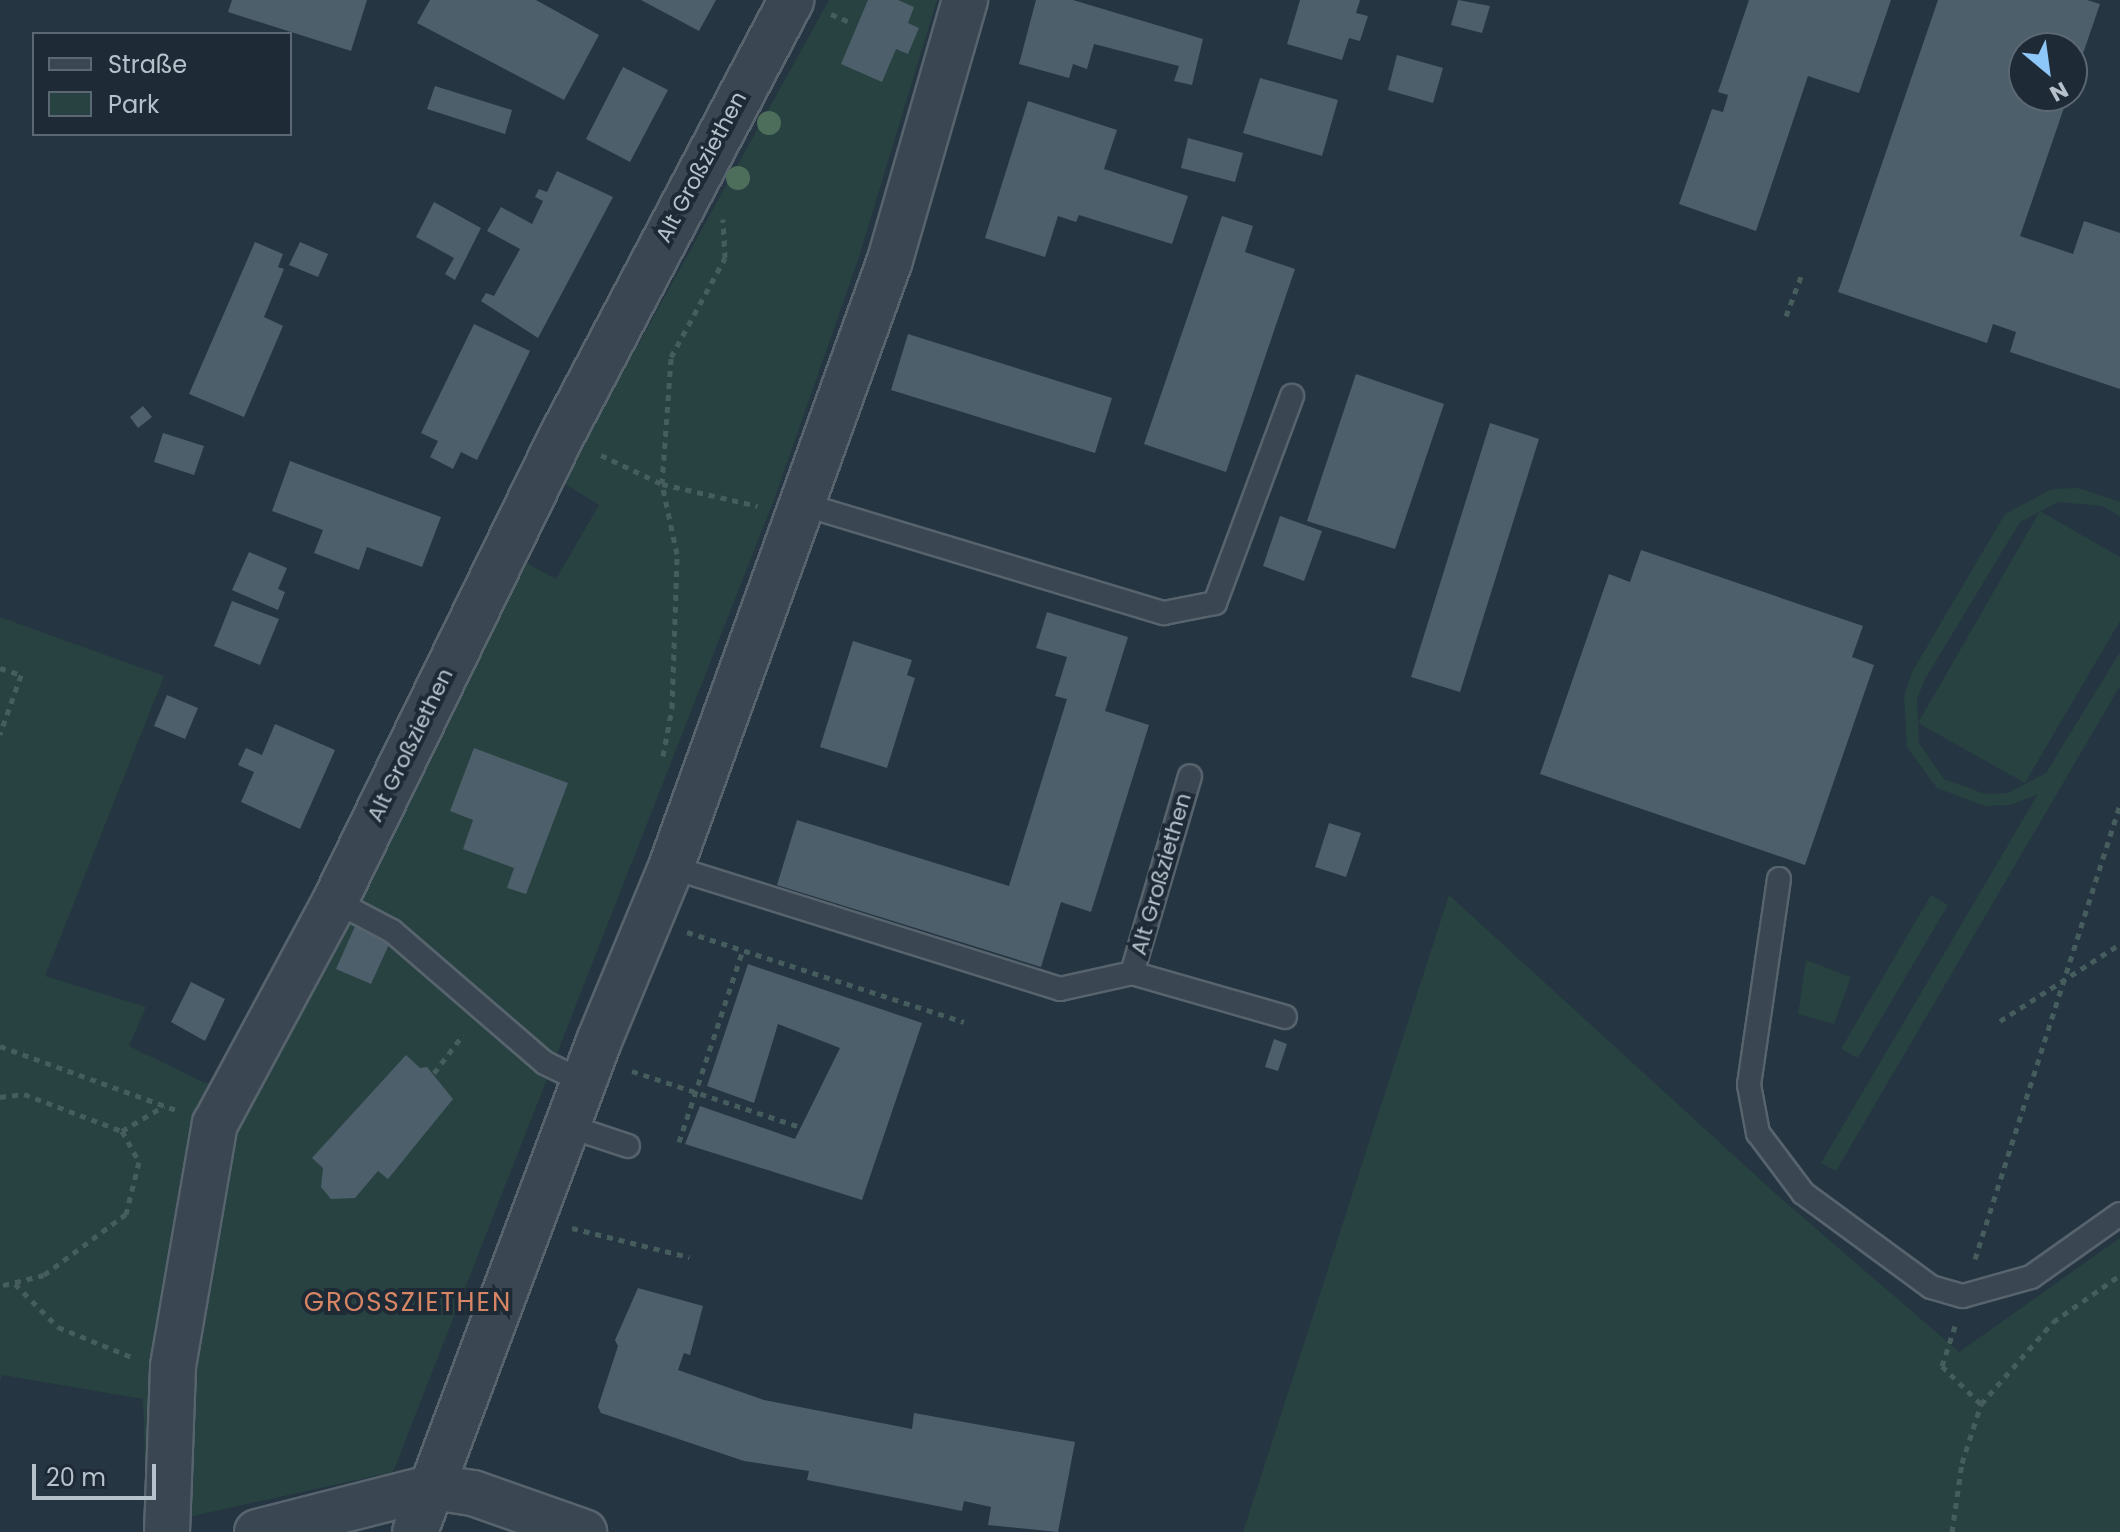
<!DOCTYPE html>
<html>
<head>
<meta charset="utf-8">
<style>
  body { margin:0 }
  #map { position:relative; width:2120px; height:1532px; overflow:hidden; background:#253541; font-family:Poppins,sans-serif }
  div>[style] { position:absolute }
  .green>* { inset:0; background:#274241 }
  .building>* { inset:0; background:#4e5f6c }
  .path>* { height:5px; margin-top:-2.5px; transform-origin:0; background:repeating-linear-gradient(90deg,#455e5d 0 6px,transparent 0 12px) }
  .roads { filter:drop-shadow(2px 0 #57646e) drop-shadow(-2px 0 #57646e) drop-shadow(0 2px #57646e) drop-shadow(0 -2px #57646e) }
  .service>* { height:22px; margin:-11px; padding:0 11px; transform-origin:11px; border-radius:11px; background:#3a4651 }
  .minor>* { height:44px; margin:-22px; padding:0 22px; transform-origin:22px; border-radius:22px; background:#3a4651 }
  .tertiary>* { height:44px; margin:-22px; padding:0 22px; transform-origin:22px; border-radius:22px; background:#3a4651 }
  .trees>* { width:24px; height:24px; margin:-12px; border-radius:50%; background:#4d6e5b }
  span { translate:-50% -50%; white-space:nowrap; text-align:center; line-height:1.15; -webkit-text-stroke:8px #1e2b36; paint-order:stroke }
  .street-label { font-size:22px; color:#b6c1cb }
  .quarter-label { font-size:26px; color:#d78665; letter-spacing:2px }
  .legend { position:absolute; left:32px; top:32px; width:260px; height:104px; box-sizing:border-box; background:#1e2b36; border:2px solid #5b6772; margin:0; padding:10px 14px; list-style:none; font-size:24px; color:#b6c1cb }
  .legend li { display:flex; align-items:center; gap:16px; height:40px }
  .legend b { width:40px; border:2px solid #5b6772 }
  .north { position:absolute; left:2008px; top:32px; width:80px; height:80px; box-sizing:border-box; background:#1e2b36; border:2px solid #5b6772; border-radius:50%; rotate:151deg; font-size:22px; font-weight:700; line-height:32px; text-align:center; color:#b6c1cb }
  .north::after { content:''; display:block; margin:auto; width:28px; height:36px; background:#8dc6f9; clip-path:polygon(50% 0,100% 100%,50% 72%,0 100%) }
  .scale { position:absolute; left:32px; top:1464px; width:124px; height:36px; box-sizing:border-box; border:4px solid #b6c1cb; border-top:0; padding-left:10px; font-size:24px; line-height:28px; white-space:nowrap; color:#b6c1cb; -webkit-text-stroke:6px #1e2b36; paint-order:stroke }
</style>
</head>
<body>
<div id="map">
  <div class="green">
    <i style="clip-path:polygon(829px 0,937px 0,858px 260px,775px 497px,393px 1472px,147px 1526px,143px 1399px,2px 1375px,0 1382px,0 617px,164px 676px,45px 976px,146px 1007px,129px 1046px,205px 1083px,266px 1075px,519px 559px,556px 579px,599px 505px,562px 482px)"></i>
    <i style="clip-path:polygon(2078px 488px,2120px 502px,2120px 516px,2102px 506px,2058px 502px,2020px 522px,1925px 679px,1917px 699px,1919px 743px,1944px 779px,1985px 794px,2007px 793px,2046px 773px,2120px 652px,2120px 686px,1836px 1171px,1821px 1163px,2038px 794px,2011px 805px,1985px 806px,1937px 788px,1907px 747px,1904px 696px,1912px 672px,2005px 514px,2052px 489px)"></i>
    <i style="clip-path:polygon(2040px 511px,2120px 557px,2120px 621px,2025px 783px,1918px 723px)"></i>
    <i style="clip-path:polygon(1449px 895px,1776px 1194px,1959px 1352px,2120px 1238px,2120px 1532px,1243px 1532px)"></i>
    <i style="clip-path:polygon(1931px 895px,1948px 905px,1858px 1058px,1841px 1049px)"></i>
    <i style="clip-path:polygon(1806px 960px,1851px 977px,1834px 1024px,1798px 1014px)"></i>
  </div>
  <div class="building">
    <i style="clip-path:polygon(232px 0,367px 0,351px 51px,228px 12px)"></i>
    <i style="clip-path:polygon(430px 0,536px 0,599px 35px,564px 100px,417px 23px)"></i>
    <i style="clip-path:polygon(641px 0,716px 0,699px 31px)"></i>
    <i style="clip-path:polygon(868px 0,898px 0,914px 7px,908px 23px,919px 28px,908px 54px,896px 49px,882px 82px,841px 64px)"></i>
    <i style="clip-path:polygon(1036px 0,1073px 0,1203px 39px,1192px 85px,1174px 81px,1179px 66px,1094px 44px,1087px 69px,1073px 64px,1069px 78px,1019px 64px)"></i>
    <i style="clip-path:polygon(1300px 0,1360px 0,1356px 13px,1368px 16px,1360px 41px,1349px 38px,1342px 60px,1287px 44px)"></i>
    <i style="clip-path:polygon(1458px 0,1490px 6px,1482px 33px,1451px 25px)"></i>
    <i style="clip-path:polygon(1749px 0,1891px 0,1859px 93px,1808px 76px,1756px 231px,1679px 204px,1712px 109px,1723px 112px,1728px 95px,1718px 92px)"></i>
    <i style="clip-path:polygon(1938px 0,2087px 0,2100px 4px,2073px 83px,2072px 48px,2024px 48px,2024px 96px,2068px 96px,2020px 236px,2073px 254px,2084px 221px,2120px 233px,2120px 389px,2010px 352px,2016px 332px,1993px 324px,1987px 343px,1838px 292px)"></i>
    <i style="clip-path:polygon(1397px 55px,1443px 68px,1433px 103px,1388px 90px)"></i>
    <i style="clip-path:polygon(623px 67px,668px 90px,630px 162px,586px 139px)"></i>
    <i style="clip-path:polygon(1260px 78px,1338px 100px,1322px 156px,1243px 133px)"></i>
    <i style="clip-path:polygon(435px 86px,512px 110px,505px 134px,427px 109px)"></i>
    <i style="clip-path:polygon(1028px 101px,1117px 130px,1104px 169px,1188px 196px,1172px 244px,1079px 215px,1076px 222px,1058px 216px,1045px 257px,985px 238px)"></i>
    <i style="clip-path:polygon(1188px 138px,1243px 153px,1235px 182px,1181px 168px)"></i>
    <i style="clip-path:polygon(557px 171px,613px 197px,538px 338px,481px 301px,486px 293px,494px 296px,520px 249px,487px 231px,501px 207px,532px 224px,543px 201px,535px 197px,539px 189px,547px 192px)"></i>
    <i style="clip-path:polygon(434px 202px,481px 228px,455px 280px,445px 274px,454px 258px,416px 237px)"></i>
    <i style="clip-path:polygon(1222px 216px,1253px 226px,1245px 252px,1295px 269px,1226px 472px,1144px 444px)"></i>
    <i style="clip-path:polygon(255px 242px,283px 254px,278px 267px,284px 269px,264px 317px,283px 326px,244px 417px,189px 394px)"></i>
    <i style="clip-path:polygon(300px 242px,328px 254px,318px 277px,289px 265px)"></i>
    <i style="clip-path:polygon(474px 324px,530px 351px,477px 460px,461px 452px,453px 469px,430px 457px,438px 441px,421px 433px)"></i>
    <i style="clip-path:polygon(908px 334px,1112px 398px,1095px 453px,891px 390px)"></i>
    <i style="clip-path:polygon(1356px 374px,1444px 404px,1395px 549px,1307px 521px)"></i>
    <i style="clip-path:polygon(143px 406px,152px 417px,138px 428px,130px 417px)"></i>
    <i style="clip-path:polygon(1490px 423px,1539px 439px,1460px 692px,1411px 677px)"></i>
    <i style="clip-path:polygon(163px 433px,204px 446px,194px 475px,154px 462px)"></i>
    <i style="clip-path:polygon(290px 461px,441px 517px,422px 567px,367px 547px,359px 570px,314px 553px,323px 530px,272px 511px)"></i>
    <i style="clip-path:polygon(1280px 516px,1322px 531px,1304px 581px,1263px 566px)"></i>
    <i style="clip-path:polygon(1641px 550px,1863px 626px,1852px 657px,1874px 665px,1805px 865px,1540px 774px,1609px 574px,1630px 582px)"></i>
    <i style="clip-path:polygon(249px 552px,287px 568px,278px 589px,285px 592px,278px 610px,232px 590px)"></i>
    <i style="clip-path:polygon(232px 601px,279px 619px,260px 665px,214px 646px)"></i>
    <i style="clip-path:polygon(1047px 612px,1128px 637px,1105px 711px,1149px 725px,1091px 912px,1061px 902px,1041px 967px,777px 885px,797px 820px,1009px 886px,1067px 699px,1055px 696px,1067px 657px,1036px 648px)"></i>
    <i style="clip-path:polygon(853px 641px,912px 660px,907px 675px,915px 678px,887px 768px,820px 747px)"></i>
    <i style="clip-path:polygon(167px 695px,198px 708px,185px 739px,154px 726px)"></i>
    <i style="clip-path:polygon(275px 724px,335px 750px,300px 829px,241px 802px,254px 772px,238px 765px,246px 748px,262px 755px)"></i>
    <i style="clip-path:polygon(474px 748px,568px 783px,526px 894px,507px 888px,514px 868px,463px 849px,473px 820px,450px 811px)"></i>
    <i style="clip-path:polygon(1329px 823px,1361px 833px,1346px 877px,1315px 867px)"></i>
    <i style="clip-path:polygon(356px 924px,391px 940px,371px 984px,336px 969px)"></i>
    <i style="clip-path:polygon(748px 964px,922px 1023px,862px 1200px,685px 1144px,700px 1106px,795px 1139px,840px 1048px,778px 1024px,754px 1103px,707px 1086px)"></i>
    <i style="clip-path:polygon(191px 982px,225px 999px,205px 1041px,171px 1022px)"></i>
    <i style="clip-path:polygon(1274px 1039px,1287px 1044px,1278px 1071px,1265px 1067px)"></i>
    <i style="clip-path:polygon(406px 1055px,420px 1068px,427px 1067px,453px 1099px,388px 1179px,378px 1171px,355px 1198px,331px 1199px,321px 1187px,323px 1168px,312px 1158px)"></i>
    <i style="clip-path:polygon(638px 1288px,703px 1306px,690px 1355px,684px 1353px,678px 1370px,764px 1400px,912px 1429px,914px 1413px,1075px 1442px,1058px 1532px,988px 1525px,991px 1507px,964px 1501px,962px 1511px,807px 1480px,809px 1471px,744px 1461px,601px 1413px,598px 1407px,618px 1346px,615px 1340px)"></i>
  </div>
  <div class="path">
    <i style="left:831px;top:14px;width:21px;rotate:23deg"></i>
    <i style="left:1786px;top:316px;width:45px;rotate:-69.1deg"></i>
    <i style="left:601px;top:455px;width:68px;rotate:25.4deg"></i>
    <i style="left:662px;top:484px;width:98px;rotate:12.9deg"></i>
    <i style="left:0;top:668px;width:22px;rotate:18deg"></i>
    <i style="left:21px;top:675px;width:63px;rotate:109.6deg"></i>
    <i style="left:663px;top:756px;width:49px;rotate:-79.4deg"></i>
    <i style="left:672px;top:708px;width:154px;rotate:-88.1deg"></i>
    <i style="left:677px;top:554px;width:72px;rotate:-102.1deg"></i>
    <i style="left:662px;top:484px;width:127px;rotate:-85.9deg"></i>
    <i style="left:671px;top:357px;width:113px;rotate:-61.4deg"></i>
    <i style="left:725px;top:258px;width:39px;rotate:-93deg"></i>
    <i style="left:687px;top:932px;width:291px;rotate:18deg"></i>
    <i style="left:2000px;top:1021px;width:143px;rotate:-32.7deg"></i>
    <i style="left:0;top:1046px;width:187px;rotate:20deg"></i>
    <i style="left:632px;top:1071px;width:177px;rotate:18.4deg"></i>
    <i style="left:434px;top:1073px;width:48px;rotate:-52.7deg"></i>
    <i style="left:0;top:1097px;width:24px;rotate:-7deg"></i>
    <i style="left:24px;top:1094px;width:105px;rotate:20.7deg"></i>
    <i style="left:122px;top:1131px;width:35px;rotate:61deg"></i>
    <i style="left:139px;top:1162px;width:54px;rotate:104deg"></i>
    <i style="left:126px;top:1214px;width:102px;rotate:143.4deg"></i>
    <i style="left:44px;top:1275px;width:45px;rotate:166deg"></i>
    <i style="left:122px;top:1131px;width:49px;rotate:-30.8deg"></i>
    <i style="left:679px;top:1142px;width:202px;rotate:-71.6deg"></i>
    <i style="left:572px;top:1228px;width:121px;rotate:13.9deg"></i>
    <i style="left:1975px;top:1259px;width:476px;rotate:-72.3deg"></i>
    <i style="left:15px;top:1284px;width:61px;rotate:45deg"></i>
    <i style="left:58px;top:1327px;width:82px;rotate:22.2deg"></i>
    <i style="left:1955px;top:1326px;width:42px;rotate:108deg"></i>
    <i style="left:1942px;top:1366px;width:54px;rotate:44.3deg"></i>
    <i style="left:1952px;top:1532px;width:70px;rotate:-81.8deg"></i>
    <i style="left:1962px;top:1463px;width:62px;rotate:-72.1deg"></i>
    <i style="left:1981px;top:1404px;width:109px;rotate:-48.7deg"></i>
    <i style="left:2053px;top:1322px;width:82px;rotate:-35deg"></i>
  </div>
  <div class="roads">
    <div class="service">
      <i style="left:802px;top:504px;width:378px;rotate:16.8deg"></i>
      <i style="left:1164px;top:613px;width:52px;rotate:-11.1deg"></i>
      <i style="left:1215px;top:603px;width:221px;rotate:-69.6deg"></i>
      <i style="left:671px;top:867px;width:408px;rotate:17.4deg"></i>
      <i style="left:1060px;top:989px;width:74px;rotate:-12.5deg"></i>
      <i style="left:1132px;top:973px;width:159px;rotate:16deg"></i>
      <i style="left:1779px;top:879px;width:208px;rotate:98.3deg"></i>
      <i style="left:1749px;top:1085px;width:49px;rotate:79.4deg"></i>
      <i style="left:1758px;top:1133px;width:75px;rotate:53.1deg"></i>
      <i style="left:1803px;top:1193px;width:159px;rotate:36.3deg"></i>
      <i style="left:1931px;top:1287px;width:33px;rotate:16deg"></i>
      <i style="left:1963px;top:1296px;width:71px;rotate:-15.6deg"></i>
      <i style="left:2031px;top:1277px;width:109px;rotate:-35.3deg"></i>
      <i style="left:335px;top:901px;width:64px;rotate:27.8deg"></i>
      <i style="left:392px;top:931px;width:202px;rotate:40.8deg"></i>
      <i style="left:545px;top:1063px;width:43px;rotate:26deg"></i>
      <i style="left:1132px;top:973px;width:205px;rotate:-73.6deg"></i>
      <i style="left:568px;top:1126px;width:63px;rotate:18.4deg"></i>
    </div>
    <div class="minor">
      <i style="left:167px;top:1532px;width:166px;rotate:-87.9deg"></i>
      <i style="left:173px;top:1366px;width:246px;rotate:-80.2deg"></i>
      <i style="left:215px;top:1124px;width:253px;rotate:-61.7deg"></i>
      <i style="left:335px;top:901px;width:516px;rotate:-64.03deg"></i>
      <i style="left:561px;top:437px;width:494px;rotate:-62.2deg"></i>
      <i style="left:257px;top:1532px;width:182px;rotate:-14.3deg"></i>
      <i style="left:433px;top:1487px;width:40px;rotate:8.5deg"></i>
      <i style="left:473px;top:1493px;width:118px;rotate:19.4deg"></i>
    </div>
    <div class="tertiary">
      <i style="left:415px;top:1532px;width:524px;rotate:-69.46deg"></i>
      <i style="left:599px;top:1041px;width:188px;rotate:-67.5deg"></i>
      <i style="left:671px;top:867px;width:645px;rotate:-70.16deg"></i>
      <i style="left:890px;top:260px;width:271px;rotate:-73.9deg"></i>
    </div>
  </div>
  <div class="trees">
    <i style="left:769px;top:123px"></i>
    <i style="left:738px;top:178px"></i>
  </div>
  <div class="street-label">
    <span style="left:701px;top:167px;rotate:-62deg">Alt Großziethen</span>
    <span style="left:410px;top:745px;rotate:-64deg">Alt Großziethen</span>
    <span style="left:1161px;top:874px;rotate:-74deg">Alt Großziethen</span>
  </div>
  <div class="quarter-label">
    <span style="left:408px;top:1303px">GROSSZIETHEN</span>
  </div>
  <ul class="legend">
  <li><b style="height:10px;background:#3a4651"></b>Straße</li>
  <li><b style="height:22px;background:#274241"></b>Park</li>
  </ul>
  <div class="north">N</div>
  <div class="scale">20 m</div>
</div>
</body>
</html>
